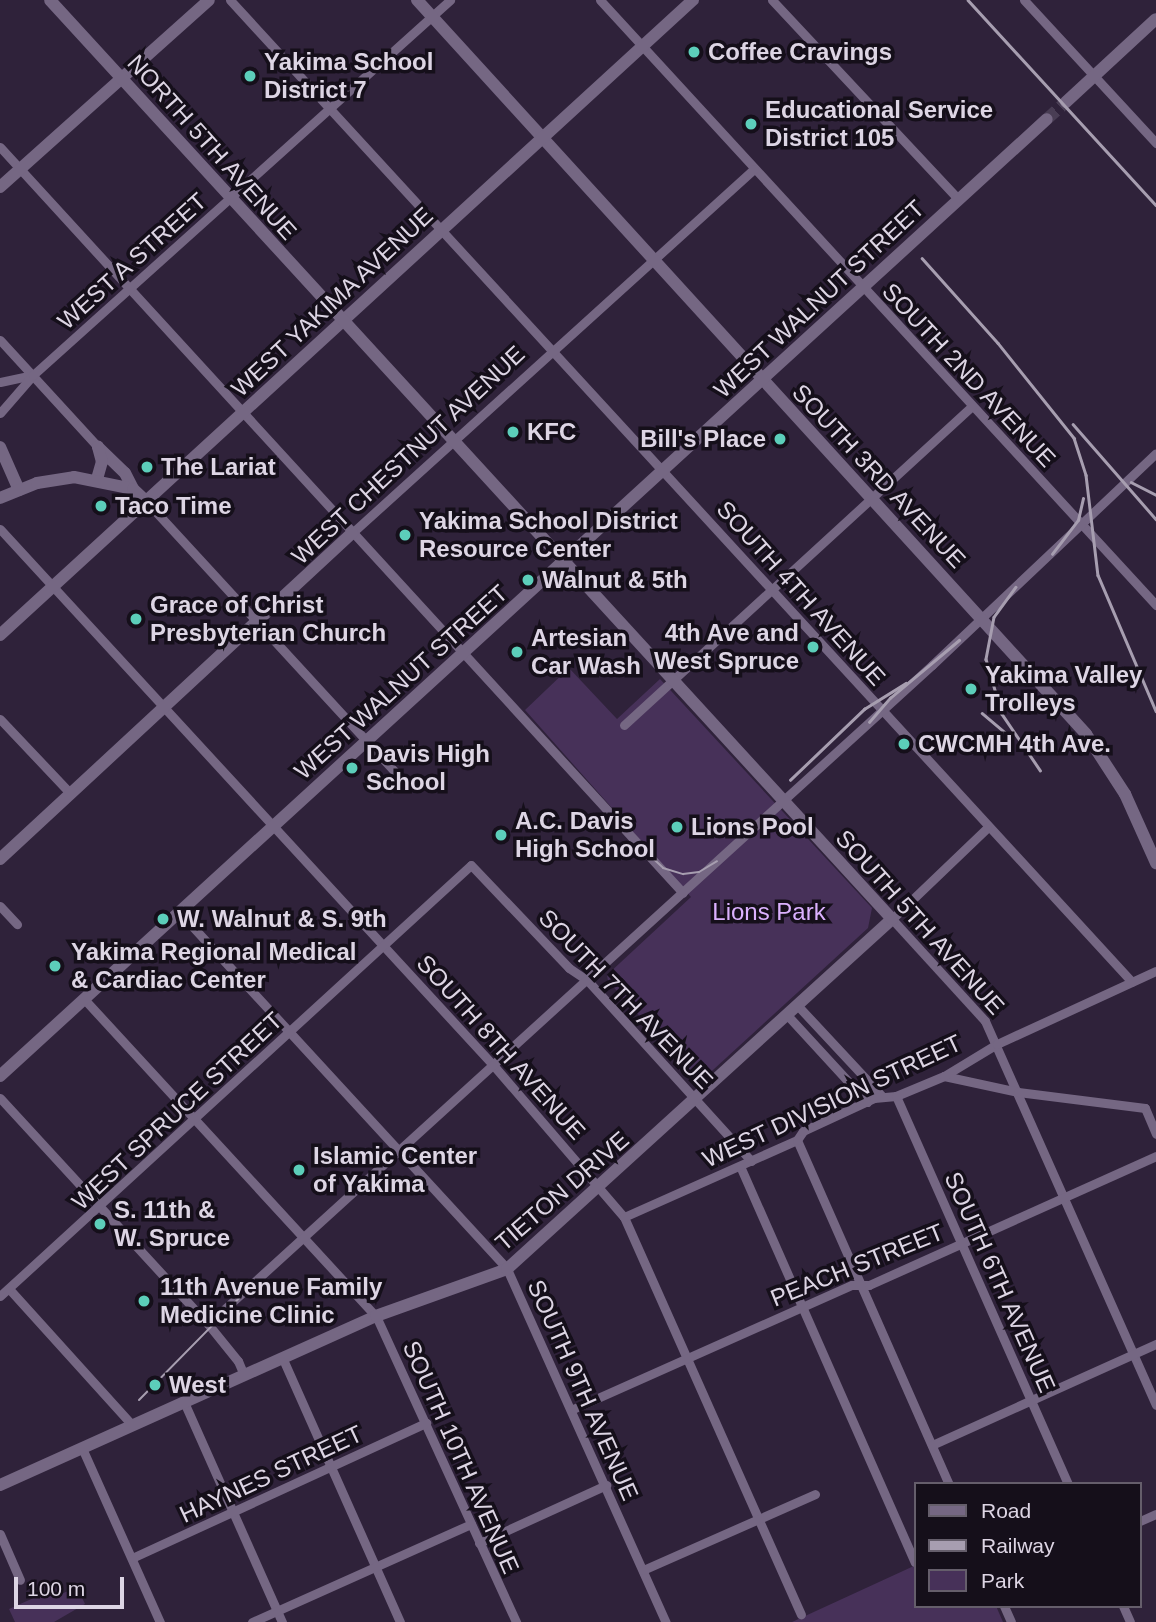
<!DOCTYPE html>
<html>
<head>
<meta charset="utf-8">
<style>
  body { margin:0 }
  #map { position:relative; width:1156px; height:1622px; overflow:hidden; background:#2f223a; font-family:Arial,sans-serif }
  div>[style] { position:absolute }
  .green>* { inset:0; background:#473159 }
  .secondary-tunnel>* { height:12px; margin-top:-6px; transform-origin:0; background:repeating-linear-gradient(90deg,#493d54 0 12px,transparent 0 18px) }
  .street>* { height:9px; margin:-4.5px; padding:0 4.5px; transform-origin:4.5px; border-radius:4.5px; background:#756783 }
  .secondary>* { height:12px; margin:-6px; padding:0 6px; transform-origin:6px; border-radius:6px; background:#756783 }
  .tram>* { height:2px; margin:-1px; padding:0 1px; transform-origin:1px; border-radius:1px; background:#a79eb0 }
  .rail>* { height:2.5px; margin:-1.25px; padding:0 1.25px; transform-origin:1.25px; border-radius:1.25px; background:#a79eb0 }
  .dots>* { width:19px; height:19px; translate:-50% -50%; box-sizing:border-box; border:4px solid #150f1a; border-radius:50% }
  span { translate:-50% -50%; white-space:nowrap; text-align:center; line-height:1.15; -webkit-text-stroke:7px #150f1a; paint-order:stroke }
  .poi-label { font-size:24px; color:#ddd5e4; font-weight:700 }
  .left { translate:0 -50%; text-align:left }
  .right { translate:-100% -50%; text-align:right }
  .street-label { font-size:24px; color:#ddd5e4 }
  .park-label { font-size:24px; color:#dbb1fe }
  .legend { position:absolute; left:914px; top:1482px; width:228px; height:126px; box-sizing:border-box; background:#150f1a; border:2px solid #655e6b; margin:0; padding:9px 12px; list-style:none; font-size:21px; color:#ddd5e4 }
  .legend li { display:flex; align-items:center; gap:14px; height:35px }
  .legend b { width:35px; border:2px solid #655e6b }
  .scale { position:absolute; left:14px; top:1577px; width:110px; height:32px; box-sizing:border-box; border:4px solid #ddd5e4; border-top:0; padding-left:9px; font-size:21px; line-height:24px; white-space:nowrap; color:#ddd5e4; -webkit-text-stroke:5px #150f1a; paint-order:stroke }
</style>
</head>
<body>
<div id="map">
  <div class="green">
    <i style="clip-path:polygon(569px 668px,617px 719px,660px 679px,872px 908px,868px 928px,702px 1080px,695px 1078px,608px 981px,607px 975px,691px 897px,525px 710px)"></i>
    <i style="clip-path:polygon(916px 1565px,916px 1606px,996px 1606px,1003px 1622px,792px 1622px)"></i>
    <i style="clip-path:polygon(77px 1587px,85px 1604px,54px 1622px,15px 1622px,9px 1609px,56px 1588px,59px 1595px)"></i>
  </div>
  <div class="secondary-tunnel">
    <i style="left:1047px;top:119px;width:25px;rotate:-42deg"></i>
  </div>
  <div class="street">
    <i style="left:230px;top:0;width:1333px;rotate:47.43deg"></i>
    <i style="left:600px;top:0;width:822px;rotate:47.42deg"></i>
    <i style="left:772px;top:0;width:272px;rotate:46.9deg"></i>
    <i style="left:1024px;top:0;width:195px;rotate:47.3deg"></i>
    <i style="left:0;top:147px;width:1011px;rotate:47.52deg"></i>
    <i style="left:0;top:340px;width:145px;rotate:47.5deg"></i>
    <i style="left:0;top:382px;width:34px;rotate:-12deg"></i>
    <i style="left:0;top:413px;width:50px;rotate:-49deg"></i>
    <i style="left:33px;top:375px;width:561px;rotate:-41.96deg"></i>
    <i style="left:145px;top:500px;width:372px;rotate:47.4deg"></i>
    <i style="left:0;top:529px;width:730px;rotate:47.39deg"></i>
    <i style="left:494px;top:1066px;width:199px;rotate:49.3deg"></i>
    <i style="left:624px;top:1217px;width:435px;rotate:66deg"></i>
    <i style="left:352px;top:533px;width:542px;rotate:-42.16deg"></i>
    <i style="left:0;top:719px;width:103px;rotate:46.6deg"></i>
    <i style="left:624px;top:725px;width:471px;rotate:-42.5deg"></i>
    <i style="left:987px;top:828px;width:132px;rotate:136.2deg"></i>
    <i style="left:892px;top:919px;width:138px;rotate:47.6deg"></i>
    <i style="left:985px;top:1021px;width:420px;rotate:66deg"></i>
    <i style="left:0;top:906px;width:25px;rotate:47deg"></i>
    <i style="left:181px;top:914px;width:482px;rotate:47.4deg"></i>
    <i style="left:507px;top:1269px;width:387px;rotate:65.8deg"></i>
    <i style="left:85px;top:1000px;width:430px;rotate:47.4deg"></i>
    <i style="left:376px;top:1316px;width:337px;rotate:65.4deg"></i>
    <i style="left:798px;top:1006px;width:123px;rotate:47deg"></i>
    <i style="left:788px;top:1016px;width:117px;rotate:47.4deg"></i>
    <i style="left:944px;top:1076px;width:76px;rotate:12.2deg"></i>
    <i style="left:1018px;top:1092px;width:128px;rotate:7.2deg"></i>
    <i style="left:1145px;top:1108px;width:28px;rotate:67deg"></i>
    <i style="left:896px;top:1096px;width:424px;rotate:66.1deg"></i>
    <i style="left:0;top:1098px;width:307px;rotate:47.4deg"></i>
    <i style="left:208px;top:1324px;width:48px;rotate:51deg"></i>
    <i style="left:238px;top:1361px;width:15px;rotate:67deg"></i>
    <i style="left:797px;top:1140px;width:376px;rotate:66.2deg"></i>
    <i style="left:740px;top:1166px;width:433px;rotate:66.2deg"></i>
    <i style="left:624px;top:1217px;width:189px;rotate:-24deg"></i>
    <i style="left:797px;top:1140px;width:11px;rotate:-56deg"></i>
    <i style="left:803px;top:1131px;width:78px;rotate:-24.9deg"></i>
    <i style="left:874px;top:1098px;width:22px;rotate:-5deg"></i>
    <i style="left:896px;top:1096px;width:52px;rotate:-22.6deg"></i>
    <i style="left:944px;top:1076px;width:62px;rotate:-31.1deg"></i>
    <i style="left:997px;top:1044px;width:175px;rotate:-24.7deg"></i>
    <i style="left:11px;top:1291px;width:181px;rotate:47.9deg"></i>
    <i style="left:0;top:1296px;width:638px;rotate:-42.46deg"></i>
    <i style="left:471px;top:865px;width:142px;rotate:46.4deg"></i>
    <i style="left:569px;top:968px;width:23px;rotate:34deg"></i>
    <i style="left:588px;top:981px;width:243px;rotate:47.8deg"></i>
    <i style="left:208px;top:1324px;width:979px;rotate:-42.31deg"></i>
    <i style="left:932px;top:665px;width:308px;rotate:-43.4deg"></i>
    <i style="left:282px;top:1357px;width:290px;rotate:66deg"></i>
    <i style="left:184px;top:1402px;width:241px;rotate:66deg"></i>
    <i style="left:573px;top:1409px;width:305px;rotate:-24deg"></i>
    <i style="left:852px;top:1285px;width:17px"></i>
    <i style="left:869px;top:1285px;width:315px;rotate:-24.2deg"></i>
    <i style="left:932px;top:1445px;width:246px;rotate:-24.3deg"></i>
    <i style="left:82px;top:1448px;width:191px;rotate:65.9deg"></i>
    <i style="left:1140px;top:1521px;width:17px;rotate:-24deg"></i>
    <i style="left:0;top:1534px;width:50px;rotate:66.5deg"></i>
    <i style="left:479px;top:1543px;width:140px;rotate:-24.5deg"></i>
    <i style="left:132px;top:1558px;width:324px;rotate:-24.7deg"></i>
    <i style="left:643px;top:1570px;width:188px;rotate:-23.8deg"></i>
    <i style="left:1004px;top:1606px;width:17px;rotate:66deg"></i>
    <i style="left:1123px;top:1606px;width:17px;rotate:66deg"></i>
    <i style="left:252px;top:1622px;width:240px;rotate:-24.1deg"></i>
  </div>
  <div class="secondary">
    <i style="left:417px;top:0;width:993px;rotate:47.65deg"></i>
    <i style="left:1086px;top:734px;width:72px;rotate:57deg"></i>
    <i style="left:1125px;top:794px;width:76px;rotate:65.8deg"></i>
    <i style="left:1066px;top:102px;width:122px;rotate:-42.7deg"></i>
    <i style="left:0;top:187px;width:280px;rotate:-41.8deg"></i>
    <i style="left:0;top:447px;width:47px;rotate:66.2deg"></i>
    <i style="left:98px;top:447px;width:37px;rotate:44deg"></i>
    <i style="left:125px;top:473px;width:18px;rotate:63deg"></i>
    <i style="left:97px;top:479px;width:18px;rotate:-74deg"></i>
    <i style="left:102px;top:462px;width:16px;rotate:-105deg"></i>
    <i style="left:0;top:498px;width:40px;rotate:-22deg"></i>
    <i style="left:37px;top:483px;width:37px;rotate:-9deg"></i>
    <i style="left:74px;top:477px;width:60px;rotate:11.5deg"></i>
    <i style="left:133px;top:489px;width:16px;rotate:43deg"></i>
    <i style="left:0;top:635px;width:940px;rotate:-42.5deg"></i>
    <i style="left:0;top:859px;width:480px;rotate:-42.8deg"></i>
    <i style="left:0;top:1076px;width:1418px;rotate:-42.43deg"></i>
    <i style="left:0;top:1485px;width:412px;rotate:-24.2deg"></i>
    <i style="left:376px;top:1316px;width:139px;rotate:-19.7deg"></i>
    <i style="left:507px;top:1269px;width:520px;rotate:-42.27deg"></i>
    <i style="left:892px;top:919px;width:1246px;rotate:-132.5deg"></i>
  </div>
  <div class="tram">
    <i style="left:644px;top:850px;width:26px;rotate:43deg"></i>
    <i style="left:663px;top:868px;width:21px;rotate:17deg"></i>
    <i style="left:683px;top:874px;width:16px;rotate:-7deg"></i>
    <i style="left:699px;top:872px;width:21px;rotate:-31deg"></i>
    <i style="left:139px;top:1400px;width:153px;rotate:-45.5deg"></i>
  </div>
  <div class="rail">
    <i style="left:968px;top:0;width:278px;rotate:47.5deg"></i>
    <i style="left:922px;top:258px;width:114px;rotate:48.2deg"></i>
    <i style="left:998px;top:343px;width:122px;rotate:51.3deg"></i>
    <i style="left:1074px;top:438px;width:39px;rotate:72deg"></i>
    <i style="left:1086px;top:475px;width:101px;rotate:83.2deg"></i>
    <i style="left:1098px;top:575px;width:148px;rotate:66.9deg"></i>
    <i style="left:1073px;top:424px;width:126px;rotate:48.9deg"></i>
    <i style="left:1131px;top:482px;width:28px;rotate:27deg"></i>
    <i style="left:1052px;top:554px;width:43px;rotate:-52.6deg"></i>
    <i style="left:1078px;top:520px;width:22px;rotate:-77deg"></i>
    <i style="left:1016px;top:587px;width:37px;rotate:126deg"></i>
    <i style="left:994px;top:617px;width:43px;rotate:100.8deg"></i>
    <i style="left:986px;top:659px;width:57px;rotate:73.8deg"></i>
    <i style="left:1002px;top:714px;width:68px;rotate:55.8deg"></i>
    <i style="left:982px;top:713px;width:39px;rotate:40deg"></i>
    <i style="left:869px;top:722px;width:32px;rotate:-49deg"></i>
    <i style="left:890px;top:698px;width:90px;rotate:-40deg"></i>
    <i style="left:790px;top:780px;width:103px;rotate:-43.8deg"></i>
    <i style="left:864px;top:709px;width:49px;rotate:-31.8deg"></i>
  </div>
  <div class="dots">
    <i style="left:694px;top:52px;background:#5cceba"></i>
    <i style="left:250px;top:76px;background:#5cceba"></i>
    <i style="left:751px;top:124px;background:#5cceba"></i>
    <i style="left:513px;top:432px;background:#5cceba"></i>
    <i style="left:780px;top:439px;background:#5cceba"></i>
    <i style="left:147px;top:467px;background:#5cceba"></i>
    <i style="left:101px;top:506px;background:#5cceba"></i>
    <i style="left:405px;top:535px;background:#5cceba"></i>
    <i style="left:528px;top:580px;background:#5cceba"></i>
    <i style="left:136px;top:619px;background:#5cceba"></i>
    <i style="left:813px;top:647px;background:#5cceba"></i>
    <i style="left:517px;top:652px;background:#5cceba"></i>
    <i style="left:971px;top:689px;background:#5cceba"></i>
    <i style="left:904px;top:744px;background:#5cceba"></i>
    <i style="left:352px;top:768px;background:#5cceba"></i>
    <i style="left:677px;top:827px;background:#5cceba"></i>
    <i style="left:501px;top:835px;background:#5cceba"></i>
    <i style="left:163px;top:919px;background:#5cceba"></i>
    <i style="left:55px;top:966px;background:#5cceba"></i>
    <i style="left:299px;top:1170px;background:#5cceba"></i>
    <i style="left:100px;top:1224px;background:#5cceba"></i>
    <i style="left:144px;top:1301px;background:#5cceba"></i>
    <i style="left:155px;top:1385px;background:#5cceba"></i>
  </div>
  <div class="poi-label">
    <span class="left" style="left:708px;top:52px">Coffee Cravings</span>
    <span class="left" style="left:264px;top:76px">Yakima School<br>District 7</span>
    <span class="left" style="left:765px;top:124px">Educational Service<br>District 105</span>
    <span class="left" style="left:527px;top:432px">KFC</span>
    <span class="right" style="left:766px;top:439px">Bill's Place</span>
    <span class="left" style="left:161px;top:467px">The Lariat</span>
    <span class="left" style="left:115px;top:506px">Taco Time</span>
    <span class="left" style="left:419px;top:535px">Yakima School District<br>Resource Center</span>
    <span class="left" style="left:542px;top:580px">Walnut &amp; 5th</span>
    <span class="left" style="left:150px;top:619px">Grace of Christ<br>Presbyterian Church</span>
    <span class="right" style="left:799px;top:647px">4th Ave and<br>West Spruce</span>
    <span class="left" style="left:531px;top:652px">Artesian<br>Car Wash</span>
    <span class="left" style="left:985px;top:689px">Yakima Valley<br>Trolleys</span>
    <span class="left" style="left:918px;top:744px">CWCMH 4th Ave.</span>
    <span class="left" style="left:366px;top:768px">Davis High<br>School</span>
    <span class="left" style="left:515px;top:835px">A.C. Davis<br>High School</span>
    <span class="left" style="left:691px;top:827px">Lions Pool</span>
    <span class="left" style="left:177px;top:919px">W. Walnut &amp; S. 9th</span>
    <span class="left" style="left:71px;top:966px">Yakima Regional Medical<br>&amp; Cardiac Center</span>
    <span class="left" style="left:313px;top:1170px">Islamic Center<br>of Yakima</span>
    <span class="left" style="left:114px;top:1224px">S. 11th &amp;<br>W. Spruce</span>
    <span class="left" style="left:160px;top:1301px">11th Avenue Family<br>Medicine Clinic</span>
    <span class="left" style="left:169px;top:1385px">West</span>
  </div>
  <div class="street-label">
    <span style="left:212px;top:147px;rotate:48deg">NORTH 5TH AVENUE</span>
    <span style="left:132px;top:261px;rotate:-42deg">WEST A STREET</span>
    <span style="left:819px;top:299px;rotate:-43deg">WEST WALNUT STREET</span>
    <span style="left:332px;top:302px;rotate:-43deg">WEST YAKIMA AVENUE</span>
    <span style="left:969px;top:375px;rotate:47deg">SOUTH 2ND AVENUE</span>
    <span style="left:408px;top:455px;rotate:-43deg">WEST CHESTNUT AVENUE</span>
    <span style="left:879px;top:476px;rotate:47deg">SOUTH 3RD AVENUE</span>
    <span style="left:801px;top:593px;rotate:48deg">SOUTH 4TH AVENUE</span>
    <span style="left:401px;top:682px;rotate:-42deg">WEST WALNUT STREET</span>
    <span style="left:920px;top:922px;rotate:48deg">SOUTH 5TH AVENUE</span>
    <span style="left:626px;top:999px;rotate:46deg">SOUTH 7TH AVENUE</span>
    <span style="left:501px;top:1047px;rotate:48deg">SOUTH 8TH AVENUE</span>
    <span style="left:832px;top:1101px;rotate:-25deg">WEST DIVISION STREET</span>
    <span style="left:177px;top:1111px;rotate:-43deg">WEST SPRUCE STREET</span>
    <span style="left:562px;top:1191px;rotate:-41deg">TIETON DRIVE</span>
    <span style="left:857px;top:1265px;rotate:-22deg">PEACH STREET</span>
    <span style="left:1000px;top:1282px;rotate:66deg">SOUTH 6TH AVENUE</span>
    <span style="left:583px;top:1390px;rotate:66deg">SOUTH 9TH AVENUE</span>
    <span style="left:461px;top:1457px;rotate:66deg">SOUTH 10TH AVENUE</span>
    <span style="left:271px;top:1474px;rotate:-25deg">HAYNES STREET</span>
  </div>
  <div class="park-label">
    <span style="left:769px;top:912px">Lions Park</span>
  </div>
  <ul class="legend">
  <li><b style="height:9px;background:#756783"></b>Road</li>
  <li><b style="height:9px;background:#a79eb0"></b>Railway</li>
  <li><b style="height:19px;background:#473159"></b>Park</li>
  </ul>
  <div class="scale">100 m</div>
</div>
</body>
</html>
